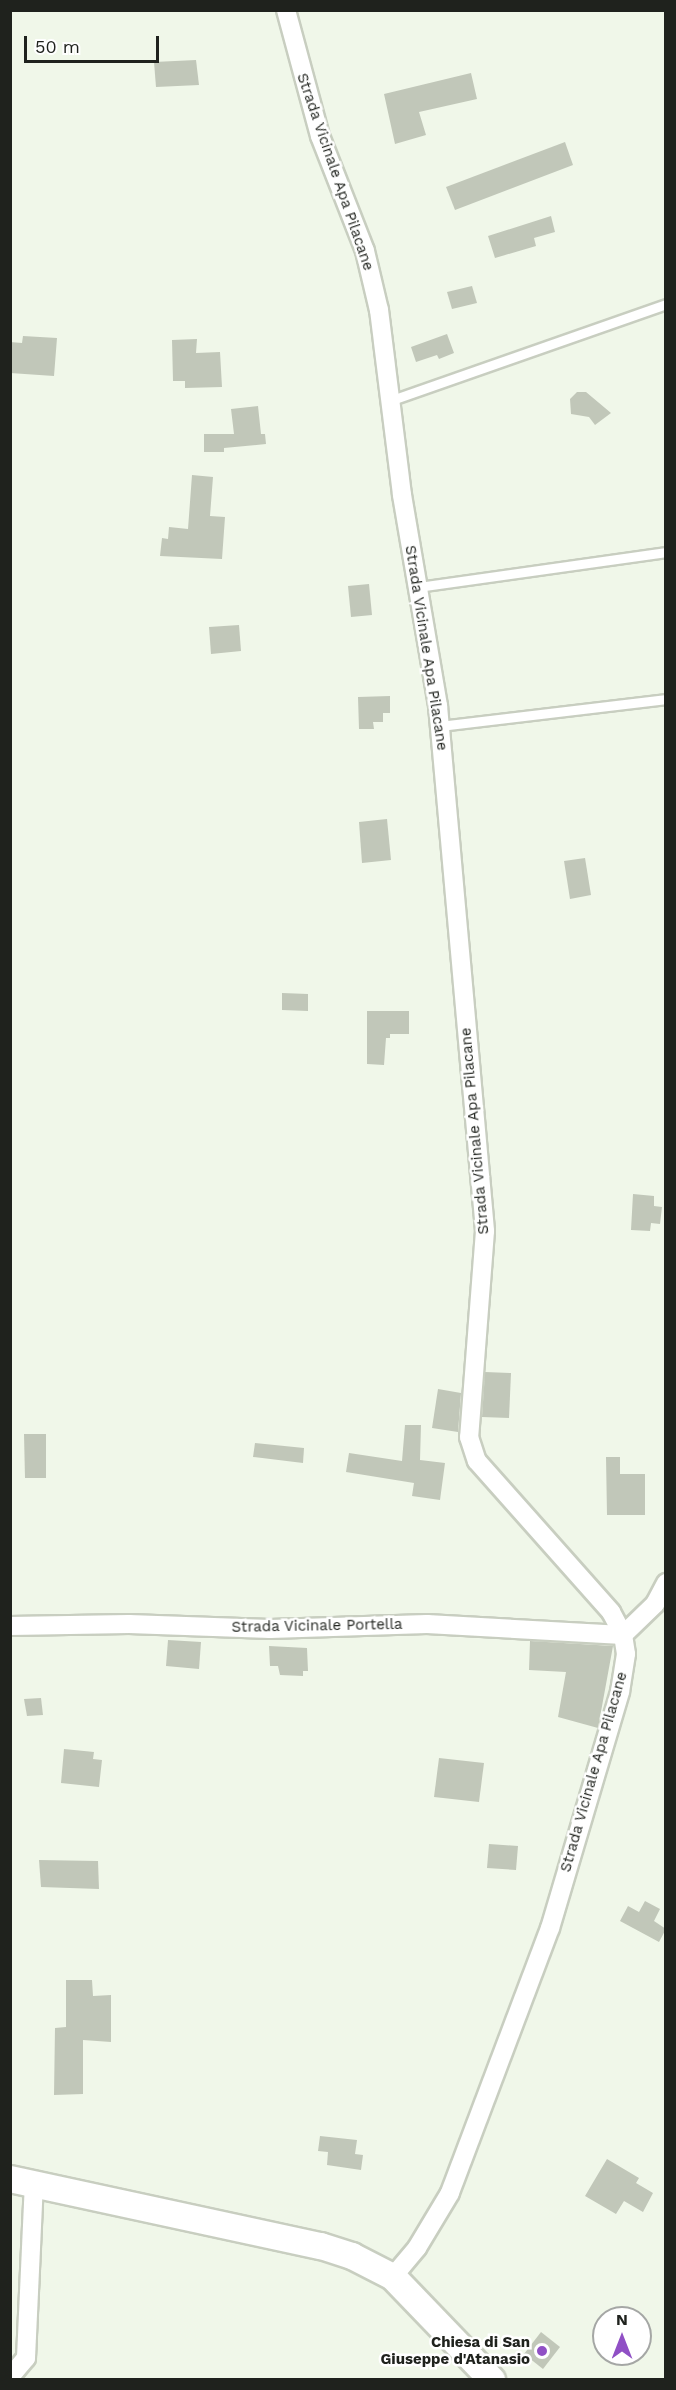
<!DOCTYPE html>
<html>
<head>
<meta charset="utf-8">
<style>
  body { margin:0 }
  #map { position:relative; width:676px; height:2390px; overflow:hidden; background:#f0f7e9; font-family:"Work Sans",sans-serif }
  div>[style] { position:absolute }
  .building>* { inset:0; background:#c1c7b9 }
  .roads { filter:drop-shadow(2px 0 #c8cec0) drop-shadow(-2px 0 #c8cec0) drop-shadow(0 2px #c8cec0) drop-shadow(0 -2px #c8cec0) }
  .service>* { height:9px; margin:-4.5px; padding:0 4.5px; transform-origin:4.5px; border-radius:4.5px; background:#fff }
  .minor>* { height:18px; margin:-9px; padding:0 9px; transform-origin:9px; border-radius:9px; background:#fff }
  .secondary>* { height:26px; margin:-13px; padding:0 13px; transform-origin:13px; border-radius:13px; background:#fff }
  .dots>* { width:16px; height:16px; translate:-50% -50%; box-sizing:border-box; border:3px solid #fff; border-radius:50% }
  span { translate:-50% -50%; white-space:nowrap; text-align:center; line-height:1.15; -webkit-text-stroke:5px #fff; paint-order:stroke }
  .street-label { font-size:15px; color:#1f221d }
  .poi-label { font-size:15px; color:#1f221d; font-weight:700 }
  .right { translate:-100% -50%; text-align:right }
  .frame { position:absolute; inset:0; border:12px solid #1f221d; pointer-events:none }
  .north { position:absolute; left:592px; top:2306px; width:60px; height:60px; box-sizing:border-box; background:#fff; border:2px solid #a5a7a5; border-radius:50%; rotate:0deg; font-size:16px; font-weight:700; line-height:24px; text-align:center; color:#1f221d }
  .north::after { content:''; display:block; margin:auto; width:21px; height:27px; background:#9050c5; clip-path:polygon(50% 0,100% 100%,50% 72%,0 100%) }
  .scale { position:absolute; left:24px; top:36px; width:135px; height:27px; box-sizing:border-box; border:3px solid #1f221d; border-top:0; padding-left:8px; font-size:18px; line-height:21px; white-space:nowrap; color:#1f221d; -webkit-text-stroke:4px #fff; paint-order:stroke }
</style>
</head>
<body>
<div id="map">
  <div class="building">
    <i style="clip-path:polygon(196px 60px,199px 85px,156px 87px,154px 62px)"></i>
    <i style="clip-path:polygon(471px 73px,477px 99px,419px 112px,426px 135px,395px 144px,384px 94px)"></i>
    <i style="clip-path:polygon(565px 142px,573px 165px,455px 210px,446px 187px)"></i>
    <i style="clip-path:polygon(551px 216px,555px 232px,534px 238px,536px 246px,495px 258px,488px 236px)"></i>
    <i style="clip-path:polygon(472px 286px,477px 303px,452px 309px,447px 292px)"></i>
    <i style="clip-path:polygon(447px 334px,454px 353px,439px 359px,437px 355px,416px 362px,411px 347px)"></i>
    <i style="clip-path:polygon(23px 336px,57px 338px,54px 376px,10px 373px,10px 342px,22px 343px)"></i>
    <i style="clip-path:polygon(197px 339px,196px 353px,220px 352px,222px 387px,185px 388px,185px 381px,173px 381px,172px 340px)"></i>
    <i style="clip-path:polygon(577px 392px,586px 392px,611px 413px,595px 425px,589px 417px,571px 414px,570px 399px)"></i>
    <i style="clip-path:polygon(258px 406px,261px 434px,265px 434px,266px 444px,224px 448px,224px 452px,204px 452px,204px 434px,234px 434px,231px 409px)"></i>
    <i style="clip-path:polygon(192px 475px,213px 477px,210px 516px,225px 517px,222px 559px,160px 556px,162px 538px,168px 539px,169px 527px,188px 529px)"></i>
    <i style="clip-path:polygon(369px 584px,372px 615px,351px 617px,348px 586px)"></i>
    <i style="clip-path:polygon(239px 625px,241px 651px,211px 654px,209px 627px)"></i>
    <i style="clip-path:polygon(390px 696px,390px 713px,383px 713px,383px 722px,373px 722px,374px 729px,359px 729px,358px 697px)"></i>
    <i style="clip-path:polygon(387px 819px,391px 860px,362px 863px,359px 822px)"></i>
    <i style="clip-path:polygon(585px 858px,591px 895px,570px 899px,564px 861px)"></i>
    <i style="clip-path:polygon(282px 993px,308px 994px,308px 1011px,282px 1010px)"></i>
    <i style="clip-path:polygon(367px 1011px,409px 1011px,409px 1034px,390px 1034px,390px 1038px,386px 1038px,384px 1065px,367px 1064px)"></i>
    <i style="clip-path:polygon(633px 1194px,654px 1196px,654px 1206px,662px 1207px,660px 1224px,651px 1223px,650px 1231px,631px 1230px)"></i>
    <i style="clip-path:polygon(485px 1372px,511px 1373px,509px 1418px,482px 1417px)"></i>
    <i style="clip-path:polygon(438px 1389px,461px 1393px,458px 1432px,432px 1428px)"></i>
    <i style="clip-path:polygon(405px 1425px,421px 1425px,420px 1460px,445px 1463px,440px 1500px,412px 1496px,414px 1483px,346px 1472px,349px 1453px,402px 1461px)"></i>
    <i style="clip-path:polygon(24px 1434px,46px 1434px,46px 1478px,25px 1478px)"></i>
    <i style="clip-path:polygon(255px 1443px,304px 1448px,303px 1463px,253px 1457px)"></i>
    <i style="clip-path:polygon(606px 1457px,620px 1457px,620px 1474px,645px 1474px,645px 1515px,607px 1515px)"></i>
    <i style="clip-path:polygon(168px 1640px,201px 1642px,199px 1669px,166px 1666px)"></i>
    <i style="clip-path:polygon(530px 1641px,613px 1646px,598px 1728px,558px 1717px,566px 1672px,529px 1670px)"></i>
    <i style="clip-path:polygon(269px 1646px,307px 1648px,308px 1671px,303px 1671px,303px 1676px,280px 1675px,278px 1666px,270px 1666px)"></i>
    <i style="clip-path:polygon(41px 1698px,43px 1715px,27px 1716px,24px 1699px)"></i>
    <i style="clip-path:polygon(64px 1749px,94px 1752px,93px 1759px,102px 1760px,99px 1787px,61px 1783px)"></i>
    <i style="clip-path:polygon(439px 1758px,484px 1763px,479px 1802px,434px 1797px)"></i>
    <i style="clip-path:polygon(489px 1844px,518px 1846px,516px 1870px,487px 1868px)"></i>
    <i style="clip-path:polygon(39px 1860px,98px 1861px,99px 1889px,41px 1887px)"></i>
    <i style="clip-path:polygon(645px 1901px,660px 1909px,654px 1921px,666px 1929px,659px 1942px,620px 1921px,628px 1906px,639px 1912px)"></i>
    <i style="clip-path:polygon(66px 1980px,92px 1980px,93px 1996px,111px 1995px,111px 2042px,83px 2040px,83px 2094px,54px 2095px,55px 2028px,66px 2027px)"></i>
    <i style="clip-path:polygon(320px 2136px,357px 2140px,355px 2154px,363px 2155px,361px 2170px,327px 2165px,328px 2152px,318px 2151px)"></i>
    <i style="clip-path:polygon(607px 2159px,639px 2178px,636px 2183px,653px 2193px,643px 2212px,624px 2201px,616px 2214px,585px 2196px)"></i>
    <i style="clip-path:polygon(541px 2332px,560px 2347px,543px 2369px,524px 2354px)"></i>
  </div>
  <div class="roads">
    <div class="service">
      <i style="left:389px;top:401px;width:293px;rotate:-19.3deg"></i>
      <i style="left:418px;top:587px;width:250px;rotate:-8deg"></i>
      <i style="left:440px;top:726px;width:228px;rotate:-6.8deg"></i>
    </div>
    <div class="minor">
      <i style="left:286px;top:10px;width:131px;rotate:74.9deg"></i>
      <i style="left:320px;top:136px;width:123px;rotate:68.6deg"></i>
      <i style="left:365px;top:251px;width:61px;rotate:76.7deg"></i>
      <i style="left:379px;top:310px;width:186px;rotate:82.9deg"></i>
      <i style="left:402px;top:495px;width:214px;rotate:80.3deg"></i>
      <i style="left:438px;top:706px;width:527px;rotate:84.88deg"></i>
      <i style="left:485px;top:1231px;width:207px;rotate:94.4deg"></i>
      <i style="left:469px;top:1437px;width:25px;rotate:72deg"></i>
      <i style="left:477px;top:1461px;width:202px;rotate:48.4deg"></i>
      <i style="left:611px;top:1612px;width:26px;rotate:62deg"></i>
      <i style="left:623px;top:1635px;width:19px;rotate:81deg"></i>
      <i style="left:626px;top:1654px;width:38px;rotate:99deg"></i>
      <i style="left:620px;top:1692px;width:246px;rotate:106.5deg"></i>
      <i style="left:550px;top:1928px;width:283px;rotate:110.7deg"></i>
      <i style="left:450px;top:2193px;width:64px;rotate:121deg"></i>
      <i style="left:417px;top:2248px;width:38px;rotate:130deg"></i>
      <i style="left:10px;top:1626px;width:119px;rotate:-1deg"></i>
      <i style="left:129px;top:1624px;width:141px;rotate:2deg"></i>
      <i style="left:270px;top:1629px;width:157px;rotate:-1.8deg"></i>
      <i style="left:427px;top:1624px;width:196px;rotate:3.2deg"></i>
      <i style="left:623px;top:1635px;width:45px;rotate:-44.1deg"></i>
      <i style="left:655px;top:1604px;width:24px;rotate:-62deg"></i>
      <i style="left:10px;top:2377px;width:25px;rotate:-50deg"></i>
      <i style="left:26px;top:2358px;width:174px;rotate:-87.4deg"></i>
    </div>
    <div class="secondary">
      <i style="left:10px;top:2179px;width:318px;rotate:12.2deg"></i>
      <i style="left:321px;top:2246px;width:33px;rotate:18deg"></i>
      <i style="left:352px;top:2256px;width:46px;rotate:27.1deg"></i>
      <i style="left:393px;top:2277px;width:143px;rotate:46.1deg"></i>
    </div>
  </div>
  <div class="dots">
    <i style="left:542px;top:2351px;background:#9050c5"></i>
  </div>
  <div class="street-label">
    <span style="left:335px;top:172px;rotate:71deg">Strada Vicinale Apa Pilacane</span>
    <span style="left:426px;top:648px;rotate:81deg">Strada Vicinale Apa Pilacane</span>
    <span style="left:475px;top:1131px;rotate:-95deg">Strada Vicinale Apa Pilacane</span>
    <span style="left:317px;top:1626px;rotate:-1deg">Strada Vicinale Portella</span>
    <span style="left:594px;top:1772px;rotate:-74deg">Strada Vicinale Apa Pilacane</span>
  </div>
  <div class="poi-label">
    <span class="right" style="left:530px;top:2351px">Chiesa di San<br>Giuseppe d'Atanasio</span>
  </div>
  <div class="frame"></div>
  <div class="north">N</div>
  <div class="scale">50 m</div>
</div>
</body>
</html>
